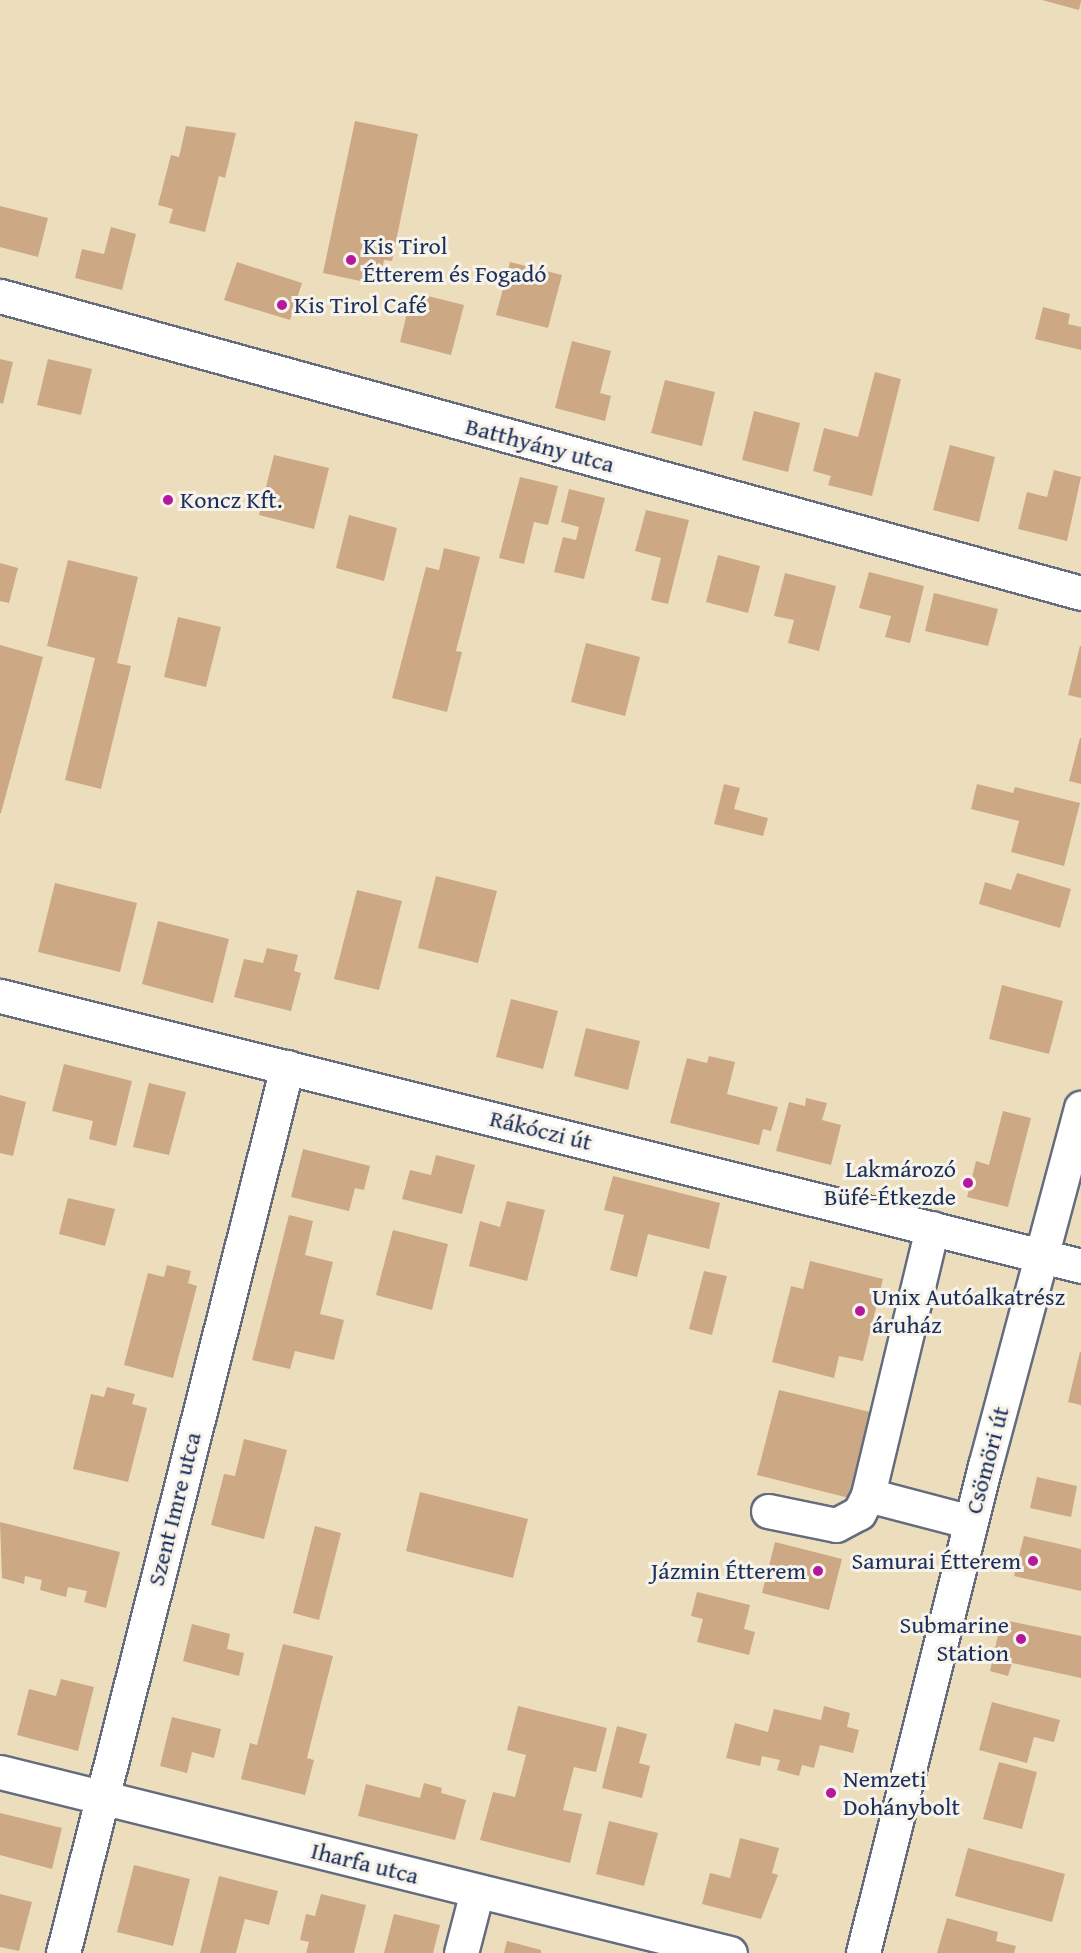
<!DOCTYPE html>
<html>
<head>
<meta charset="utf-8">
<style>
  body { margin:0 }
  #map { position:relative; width:1081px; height:1953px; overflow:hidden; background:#ecdebc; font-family:"Gentium Book Plus",serif }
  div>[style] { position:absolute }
  .building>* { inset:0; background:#cca885 }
  .roads { filter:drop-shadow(2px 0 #646c7f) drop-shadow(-2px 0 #646c7f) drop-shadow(0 2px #646c7f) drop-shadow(0 -2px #646c7f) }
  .minor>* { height:33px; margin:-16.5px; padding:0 16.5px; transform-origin:16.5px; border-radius:16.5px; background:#fff }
  .major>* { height:33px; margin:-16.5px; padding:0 16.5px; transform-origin:16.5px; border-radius:16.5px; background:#fff }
  .dots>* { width:16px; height:16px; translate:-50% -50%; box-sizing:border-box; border:3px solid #f7f3e8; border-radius:50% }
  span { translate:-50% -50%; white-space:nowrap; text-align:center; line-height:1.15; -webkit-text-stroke:6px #f7f3e8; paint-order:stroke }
  .poi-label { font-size:24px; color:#1b2f5e }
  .left { translate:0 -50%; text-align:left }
  .right { translate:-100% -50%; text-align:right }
  .street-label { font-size:24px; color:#1b2f5e }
</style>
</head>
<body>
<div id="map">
  <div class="building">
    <i style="clip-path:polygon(1042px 0,1081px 0,1081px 1px,1079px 10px)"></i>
    <i style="clip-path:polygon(355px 121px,418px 134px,392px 261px,384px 260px,379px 285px,323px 273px)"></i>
    <i style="clip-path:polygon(186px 126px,236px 133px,225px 178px,219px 176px,205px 232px,169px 223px,173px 209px,158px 205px,171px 155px,179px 157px)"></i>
    <i style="clip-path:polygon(0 206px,48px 218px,38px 257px,0 247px)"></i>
    <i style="clip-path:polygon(111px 227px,136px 234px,122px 290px,75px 278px,82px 249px,104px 254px)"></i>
    <i style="clip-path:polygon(237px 262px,302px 283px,290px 320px,224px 300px)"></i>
    <i style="clip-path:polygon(510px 262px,562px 275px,548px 328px,496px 315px)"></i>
    <i style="clip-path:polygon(412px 292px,464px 305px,451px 355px,400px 342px)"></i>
    <i style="clip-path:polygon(1043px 307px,1070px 314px,1068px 324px,1081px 327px,1081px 350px,1035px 339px)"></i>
    <i style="clip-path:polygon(572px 341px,611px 351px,600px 393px,611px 396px,605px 421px,555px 408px)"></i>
    <i style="clip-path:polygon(0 359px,13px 362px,3px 404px,0 403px)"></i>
    <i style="clip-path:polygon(48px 359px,92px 369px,81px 415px,37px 405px)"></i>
    <i style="clip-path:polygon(875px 372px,901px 379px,872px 496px,828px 485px,831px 476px,813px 471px,824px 428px,858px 437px)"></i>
    <i style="clip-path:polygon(665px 380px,715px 392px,702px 446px,651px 433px)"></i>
    <i style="clip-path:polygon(754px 411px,800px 423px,788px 472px,742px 460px)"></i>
    <i style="clip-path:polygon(950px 445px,995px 457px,979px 522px,933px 510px)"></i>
    <i style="clip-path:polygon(274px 455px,329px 468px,314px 529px,259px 515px)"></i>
    <i style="clip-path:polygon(1054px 470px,1081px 477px,1067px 541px,1018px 529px,1027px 492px,1047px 497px)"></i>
    <i style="clip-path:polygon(520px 477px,558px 486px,548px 525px,534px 522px,524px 564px,499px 558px)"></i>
    <i style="clip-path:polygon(569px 489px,605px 498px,584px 579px,554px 572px,563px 537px,576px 540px,579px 527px,561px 522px)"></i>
    <i style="clip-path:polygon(646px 510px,689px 520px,668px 604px,651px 600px,661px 558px,635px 551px)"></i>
    <i style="clip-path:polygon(349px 515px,397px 528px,384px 581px,336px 568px)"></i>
    <i style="clip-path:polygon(444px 548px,480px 557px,456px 651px,462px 652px,447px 712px,392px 698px,426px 567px,439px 570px)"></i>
    <i style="clip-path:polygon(718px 555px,760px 566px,748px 613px,706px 602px)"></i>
    <i style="clip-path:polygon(68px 560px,138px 577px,117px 663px,131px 666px,101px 789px,65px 780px,95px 658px,47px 646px)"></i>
    <i style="clip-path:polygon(0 563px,18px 568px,9px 603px,0 601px)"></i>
    <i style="clip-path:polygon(869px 572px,924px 586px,910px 643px,885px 637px,891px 616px,859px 608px)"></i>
    <i style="clip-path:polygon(785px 573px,836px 586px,819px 651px,788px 643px,794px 620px,774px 616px)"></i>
    <i style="clip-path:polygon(934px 593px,998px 609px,988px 646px,925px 631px)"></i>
    <i style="clip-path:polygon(178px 617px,221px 627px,206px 687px,164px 677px)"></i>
    <i style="clip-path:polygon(586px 643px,640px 657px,625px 716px,571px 702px)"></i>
    <i style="clip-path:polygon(0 645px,43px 657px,1px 813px,0 813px)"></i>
    <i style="clip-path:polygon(1080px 646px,1081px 646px,1081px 698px,1068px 695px)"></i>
    <i style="clip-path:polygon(1080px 738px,1081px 738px,1081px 784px,1069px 781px)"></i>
    <i style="clip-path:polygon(724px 784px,740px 788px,734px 809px,768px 818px,763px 836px,714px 824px)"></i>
    <i style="clip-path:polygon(977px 784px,1013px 793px,1015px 787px,1080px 803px,1064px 866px,1011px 852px,1019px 821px,971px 809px)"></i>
    <i style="clip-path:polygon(1017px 873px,1071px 889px,1060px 928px,979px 904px,985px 882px,1011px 890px)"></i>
    <i style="clip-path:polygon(436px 876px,497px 891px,478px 963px,418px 948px)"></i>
    <i style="clip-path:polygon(55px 883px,137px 903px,120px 972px,38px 952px)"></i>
    <i style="clip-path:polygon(357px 890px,402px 901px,379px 990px,334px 979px)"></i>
    <i style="clip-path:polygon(158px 921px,229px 939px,213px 1003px,142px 984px)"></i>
    <i style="clip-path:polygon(267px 948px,298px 955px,294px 971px,301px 973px,291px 1011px,234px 997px,244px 959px,263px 963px)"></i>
    <i style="clip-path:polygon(1002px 985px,1063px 1001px,1049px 1054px,989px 1039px)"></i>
    <i style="clip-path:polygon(511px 999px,558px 1011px,543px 1069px,496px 1057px)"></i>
    <i style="clip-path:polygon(586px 1028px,640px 1041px,628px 1090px,574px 1076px)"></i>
    <i style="clip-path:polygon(709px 1056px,735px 1062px,727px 1094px,778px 1107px,771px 1131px,763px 1129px,759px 1145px,670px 1123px,687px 1058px,707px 1063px)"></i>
    <i style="clip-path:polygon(64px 1064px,132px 1081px,116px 1146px,89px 1139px,93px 1121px,52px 1111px)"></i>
    <i style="clip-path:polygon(149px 1083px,186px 1092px,169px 1155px,133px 1147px)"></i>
    <i style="clip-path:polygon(0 1095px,26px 1102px,13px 1156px,0 1153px)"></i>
    <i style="clip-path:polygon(806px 1098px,827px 1103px,822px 1120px,841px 1125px,831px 1165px,776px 1151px,789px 1102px,805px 1106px)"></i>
    <i style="clip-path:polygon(1003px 1111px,1031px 1118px,1008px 1207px,967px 1197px,976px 1161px,989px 1165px)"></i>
    <i style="clip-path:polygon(303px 1149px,370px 1166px,364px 1190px,355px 1188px,349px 1211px,291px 1197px)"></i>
    <i style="clip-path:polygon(436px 1155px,475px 1165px,462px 1214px,402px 1199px,410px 1170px,431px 1175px)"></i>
    <i style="clip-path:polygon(613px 1176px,720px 1203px,709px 1249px,648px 1234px,637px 1277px,610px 1270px,624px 1215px,604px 1210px)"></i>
    <i style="clip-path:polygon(68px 1198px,115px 1209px,105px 1246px,59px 1234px)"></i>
    <i style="clip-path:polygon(507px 1201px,545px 1210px,527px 1281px,469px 1266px,480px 1221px,500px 1227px)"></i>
    <i style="clip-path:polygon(289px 1215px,313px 1221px,305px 1255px,333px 1262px,320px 1314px,344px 1320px,334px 1360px,295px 1351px,290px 1369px,252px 1360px)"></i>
    <i style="clip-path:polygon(393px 1230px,448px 1244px,432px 1310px,376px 1295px)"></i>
    <i style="clip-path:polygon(810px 1261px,883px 1279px,863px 1361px,839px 1356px,834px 1378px,772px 1362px,791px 1286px,803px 1289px)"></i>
    <i style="clip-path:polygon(167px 1265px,191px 1271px,188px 1283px,197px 1286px,173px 1378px,124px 1365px,148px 1273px,164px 1277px)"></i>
    <i style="clip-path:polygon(704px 1271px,727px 1276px,712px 1335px,689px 1329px)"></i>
    <i style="clip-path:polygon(1080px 1352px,1081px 1352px,1081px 1405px,1068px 1402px)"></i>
    <i style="clip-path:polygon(107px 1387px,135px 1394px,132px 1404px,147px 1408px,128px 1482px,73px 1469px,91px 1394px,104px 1397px)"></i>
    <i style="clip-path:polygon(779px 1390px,870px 1412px,849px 1498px,757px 1475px)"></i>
    <i style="clip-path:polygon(244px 1439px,287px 1450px,264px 1539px,211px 1525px,224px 1474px,235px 1476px)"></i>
    <i style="clip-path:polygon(1037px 1477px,1077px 1486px,1071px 1517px,1030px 1508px)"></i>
    <i style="clip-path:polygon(420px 1492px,528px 1519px,513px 1578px,406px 1551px)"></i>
    <i style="clip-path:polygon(0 1522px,120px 1552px,106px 1608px,84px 1602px,87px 1591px,68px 1587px,66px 1597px,40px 1590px,42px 1580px,25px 1576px,24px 1584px,2px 1578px)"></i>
    <i style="clip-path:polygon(315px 1526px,341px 1533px,319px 1620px,293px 1613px)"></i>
    <i style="clip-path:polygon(1024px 1536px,1081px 1549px,1081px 1591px,1014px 1576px)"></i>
    <i style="clip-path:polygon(775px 1542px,842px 1559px,829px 1610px,762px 1593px)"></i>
    <i style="clip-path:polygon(697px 1592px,750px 1605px,744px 1629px,755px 1632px,749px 1655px,697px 1642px,703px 1619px,691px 1616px)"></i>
    <i style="clip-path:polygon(1009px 1621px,1081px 1636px,1081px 1678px,1012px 1663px,1008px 1676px,990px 1671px,1000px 1626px)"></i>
    <i style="clip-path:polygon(192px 1624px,230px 1634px,227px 1649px,244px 1653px,239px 1676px,183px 1661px)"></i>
    <i style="clip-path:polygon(283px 1644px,333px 1656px,307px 1758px,314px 1760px,305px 1795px,241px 1779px,250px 1743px,257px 1745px)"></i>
    <i style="clip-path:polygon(61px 1679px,94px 1687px,78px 1751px,17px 1735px,29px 1689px,56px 1696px)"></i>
    <i style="clip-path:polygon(992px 1702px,1060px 1720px,1054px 1742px,1034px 1737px,1027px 1763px,979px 1750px)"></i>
    <i style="clip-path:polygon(518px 1706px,607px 1728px,596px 1772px,574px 1767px,563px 1810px,582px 1814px,570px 1863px,480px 1840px,493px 1792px,515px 1797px,526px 1755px,507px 1750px)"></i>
    <i style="clip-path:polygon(824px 1706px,850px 1713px,847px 1727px,859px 1730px,853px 1753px,820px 1745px,814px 1768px,802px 1765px,799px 1776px,777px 1770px,780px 1760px,762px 1756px,760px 1766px,726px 1758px,735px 1723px,768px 1732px,774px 1709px,821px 1720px)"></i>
    <i style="clip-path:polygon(172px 1717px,221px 1729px,214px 1758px,192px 1752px,187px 1773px,160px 1766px)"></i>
    <i style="clip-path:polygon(617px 1726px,647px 1734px,639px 1763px,650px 1766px,642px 1798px,602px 1788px)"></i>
    <i style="clip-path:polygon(999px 1762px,1037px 1772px,1022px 1829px,983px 1819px)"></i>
    <i style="clip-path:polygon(424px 1783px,442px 1788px,441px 1793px,466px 1800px,455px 1840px,358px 1816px,366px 1784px,420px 1798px)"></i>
    <i style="clip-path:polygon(0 1813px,62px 1828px,52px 1869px,0 1855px)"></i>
    <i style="clip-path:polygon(609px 1821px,658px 1833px,644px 1886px,596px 1874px)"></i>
    <i style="clip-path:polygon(740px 1838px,779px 1848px,772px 1873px,778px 1875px,761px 1919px,702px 1904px,710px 1873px,730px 1878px)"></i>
    <i style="clip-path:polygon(968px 1848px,1065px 1874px,1052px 1922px,955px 1896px)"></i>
    <i style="clip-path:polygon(134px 1865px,190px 1879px,173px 1946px,117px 1932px)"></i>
    <i style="clip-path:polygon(219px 1876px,278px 1891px,269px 1925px,245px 1919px,236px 1953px,200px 1953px)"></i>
    <i style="clip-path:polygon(0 1894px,32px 1902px,19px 1951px,0 1947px)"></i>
    <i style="clip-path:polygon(321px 1894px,366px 1905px,354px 1953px,306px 1953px,309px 1942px,300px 1940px,306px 1914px,315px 1916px)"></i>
    <i style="clip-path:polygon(394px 1914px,440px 1925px,433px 1953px,384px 1953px)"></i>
    <i style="clip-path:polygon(947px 1918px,998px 1932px,996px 1941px,1016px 1946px,1014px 1953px,937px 1953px)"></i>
    <i style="clip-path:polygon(507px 1941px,541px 1950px,541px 1953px,504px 1953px)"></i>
  </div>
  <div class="roads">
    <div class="minor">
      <i style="left:0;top:296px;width:1121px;rotate:15.36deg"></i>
      <i style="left:0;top:996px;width:1114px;rotate:14.02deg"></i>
      <i style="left:932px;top:1228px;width:275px;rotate:103.5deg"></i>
      <i style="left:868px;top:1495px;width:106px;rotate:14.7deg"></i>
      <i style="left:768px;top:1511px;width:69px;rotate:11.6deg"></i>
      <i style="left:836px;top:1525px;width:26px;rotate:-28deg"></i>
      <i style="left:859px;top:1513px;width:20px;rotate:-63deg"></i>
      <i style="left:0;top:1772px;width:752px;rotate:13.93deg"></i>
      <i style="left:63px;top:1953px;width:914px;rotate:-75.81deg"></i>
      <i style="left:461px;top:1953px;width:64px;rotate:-75.5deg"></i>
    </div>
    <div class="major">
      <i style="left:863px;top:1953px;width:502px;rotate:-75.94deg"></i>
      <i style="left:985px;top:1466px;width:371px;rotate:-75deg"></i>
    </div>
  </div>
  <div class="dots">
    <i style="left:351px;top:260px;background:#b5179e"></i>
    <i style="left:282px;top:305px;background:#b5179e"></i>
    <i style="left:168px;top:500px;background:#b5179e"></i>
    <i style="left:968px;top:1183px;background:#b5179e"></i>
    <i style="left:860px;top:1311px;background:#b5179e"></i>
    <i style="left:1033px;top:1561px;background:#b5179e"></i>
    <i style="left:818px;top:1571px;background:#b5179e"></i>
    <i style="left:1021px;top:1639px;background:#b5179e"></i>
    <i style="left:831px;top:1793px;background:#b5179e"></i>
  </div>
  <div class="poi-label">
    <span class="left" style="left:363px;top:260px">Kis Tirol<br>Étterem és Fogadó</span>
    <span class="left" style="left:294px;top:305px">Kis Tirol Café</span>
    <span class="left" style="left:180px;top:500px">Koncz Kft.</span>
    <span class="right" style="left:956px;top:1183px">Lakmározó<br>Büfé-Étkezde</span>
    <span class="left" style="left:872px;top:1311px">Unix Autóalkatrész<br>áruház</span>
    <span class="right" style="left:1021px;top:1561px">Samurai Étterem</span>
    <span class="right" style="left:806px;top:1571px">Jázmin Étterem</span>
    <span class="right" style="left:1009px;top:1639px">Submarine<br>Station</span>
    <span class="left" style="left:843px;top:1793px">Nemzeti<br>Dohánybolt</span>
  </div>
  <div class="street-label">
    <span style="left:540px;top:445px;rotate:15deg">Batthyány utca</span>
    <span style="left:541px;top:1130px;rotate:14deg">Rákóczi út</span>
    <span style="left:987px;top:1460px;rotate:-75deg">Csömöri út</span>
    <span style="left:174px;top:1509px;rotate:-76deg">Szent Imre utca</span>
    <span style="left:365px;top:1863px;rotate:14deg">Iharfa utca</span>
  </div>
</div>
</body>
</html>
